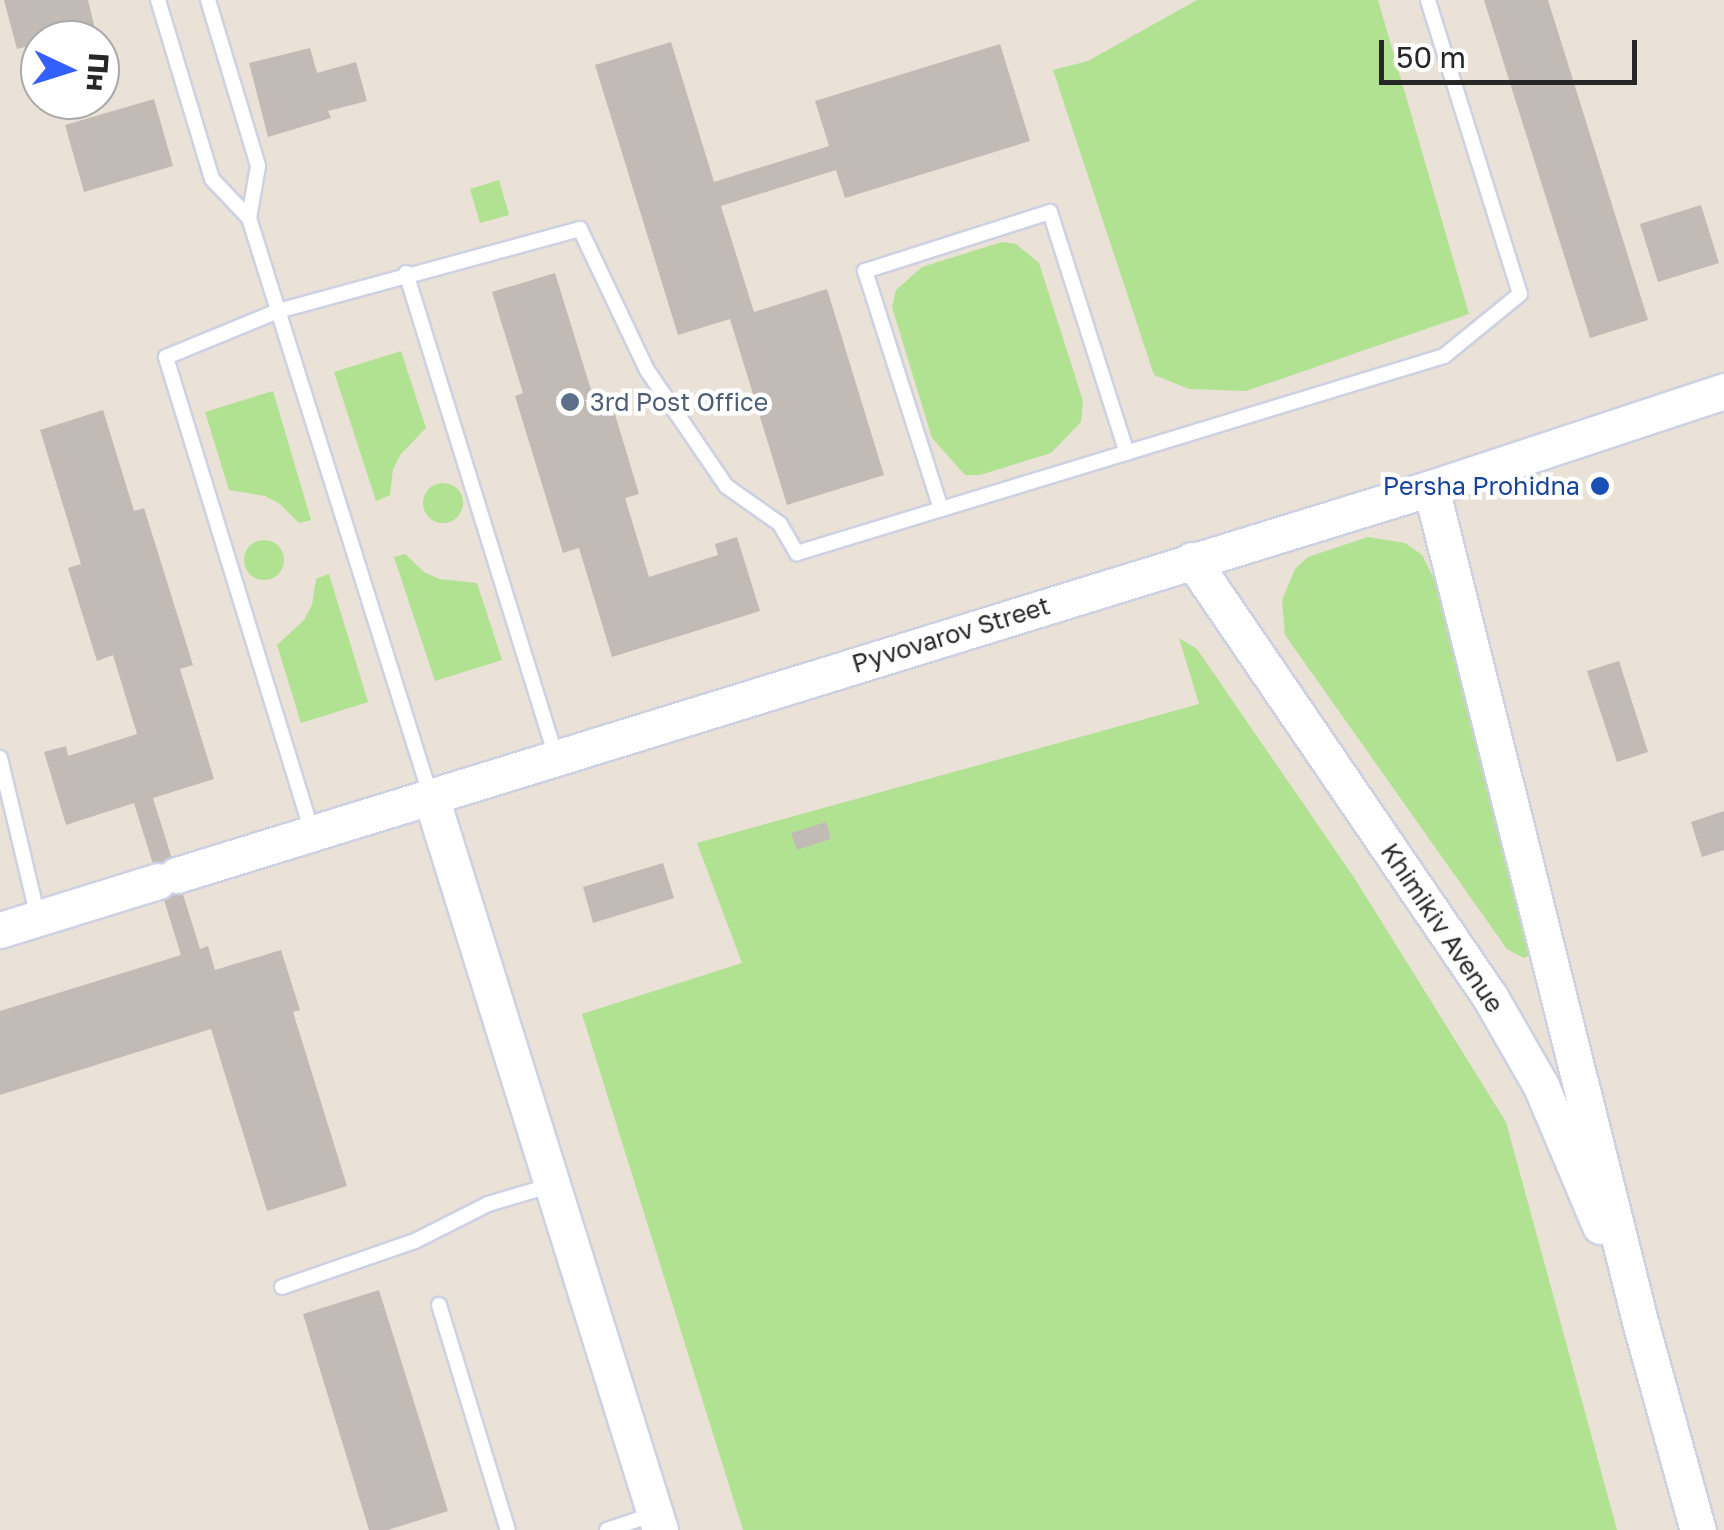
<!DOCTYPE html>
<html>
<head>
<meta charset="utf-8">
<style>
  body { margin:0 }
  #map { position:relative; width:1724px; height:1530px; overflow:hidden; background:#eae1d7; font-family:"Golos Text",sans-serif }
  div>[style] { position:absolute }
  .green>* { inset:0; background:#b0e292 }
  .round { border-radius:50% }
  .building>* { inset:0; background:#c2bbb5 }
  .roads { filter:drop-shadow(2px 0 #cdd1e1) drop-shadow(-2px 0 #cdd1e1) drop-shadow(0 2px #cdd1e1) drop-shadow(0 -2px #cdd1e1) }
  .service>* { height:14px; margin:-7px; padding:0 7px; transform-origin:7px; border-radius:7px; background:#fff }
  .tertiary>* { height:35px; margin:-17.5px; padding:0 17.5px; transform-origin:17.5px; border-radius:17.5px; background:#fff }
  .dots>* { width:28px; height:28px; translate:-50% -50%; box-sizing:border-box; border:5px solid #fff; border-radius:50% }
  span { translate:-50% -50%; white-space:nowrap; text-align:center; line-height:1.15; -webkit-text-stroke:9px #fff; paint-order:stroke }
  .service-label { font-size:25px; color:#4e5e75 }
  .left { translate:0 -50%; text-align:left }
  .transit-label { font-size:25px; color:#164399 }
  .right { translate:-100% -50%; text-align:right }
  .street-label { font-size:25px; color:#272727 }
  .north { position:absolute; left:20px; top:20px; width:100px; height:100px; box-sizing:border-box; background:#fff; border:2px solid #a9a9a9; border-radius:50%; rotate:94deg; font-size:28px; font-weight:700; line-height:40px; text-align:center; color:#272727 }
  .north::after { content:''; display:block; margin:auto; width:35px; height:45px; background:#3360fb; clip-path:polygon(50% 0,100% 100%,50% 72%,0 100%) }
  .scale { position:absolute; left:1379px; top:40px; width:258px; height:45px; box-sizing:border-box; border:5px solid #272727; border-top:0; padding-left:12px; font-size:30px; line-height:35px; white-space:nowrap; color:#272727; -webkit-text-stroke:8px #fff; paint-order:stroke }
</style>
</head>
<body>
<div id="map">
  <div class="green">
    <i style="clip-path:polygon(1197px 0,1378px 0,1469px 314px,1246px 391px,1189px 389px,1154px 375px,1053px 70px,1088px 61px)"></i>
    <i style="clip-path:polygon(499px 180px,509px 215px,480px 223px,470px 189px)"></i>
    <i style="clip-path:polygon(1002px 242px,1016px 244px,1039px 263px,1083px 401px,1081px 422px,1051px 453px,980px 475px,965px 475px,932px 438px,892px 307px,896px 290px,922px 267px)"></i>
    <i style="clip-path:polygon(401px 351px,426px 428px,401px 454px,393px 469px,390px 495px,376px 501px,334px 372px)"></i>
    <i style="clip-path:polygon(273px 391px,311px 520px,299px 523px,280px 504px,265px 496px,229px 490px,205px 412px)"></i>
    <i class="round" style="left:423px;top:483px;width:40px;height:40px"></i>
    <i style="clip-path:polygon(1368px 537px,1405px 543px,1422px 555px,1444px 598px,1530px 955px,1524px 958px,1507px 949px,1285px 635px,1282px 600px,1295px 569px,1308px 557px)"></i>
    <i class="round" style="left:244px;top:540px;width:40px;height:40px"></i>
    <i style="clip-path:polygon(405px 554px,424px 572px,439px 579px,477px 583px,502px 660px,435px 681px,394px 557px)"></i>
    <i style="clip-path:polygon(329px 574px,368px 702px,301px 723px,277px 645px,304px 620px,312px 605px,316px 579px)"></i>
    <i style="clip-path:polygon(1179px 638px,1197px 649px,1355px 879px,1506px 1122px,1617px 1530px,743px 1530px,582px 1014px,742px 963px,697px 843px,1199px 704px)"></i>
  </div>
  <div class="building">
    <i style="clip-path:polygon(4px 0,88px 0,95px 29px,17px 49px)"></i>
    <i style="clip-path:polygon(1484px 0,1548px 0,1648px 320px,1590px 338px)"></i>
    <i style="clip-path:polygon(671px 42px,714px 182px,829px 146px,815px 101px,1000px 44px,1030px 141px,845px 198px,836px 170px,721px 206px,754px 312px,827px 289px,884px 475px,787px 505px,730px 319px,678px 335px,595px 65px)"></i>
    <i style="clip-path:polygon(310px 48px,317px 73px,356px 62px,367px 101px,328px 111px,331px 118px,268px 137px,249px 63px)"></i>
    <i style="clip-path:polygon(154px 99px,173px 166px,84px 192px,65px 125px)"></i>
    <i style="clip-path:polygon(1701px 205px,1719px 263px,1658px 282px,1640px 224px)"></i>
    <i style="clip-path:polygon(555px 273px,596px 406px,611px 401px,639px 494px,625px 498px,649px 577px,718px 555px,715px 544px,737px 537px,760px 611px,612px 657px,579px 548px,563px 553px,515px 396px,523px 393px,492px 292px)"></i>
    <i style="clip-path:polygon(103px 410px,134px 511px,144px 508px,193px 665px,180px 669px,214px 779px,153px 798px,200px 949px,208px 946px,215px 970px,281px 950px,300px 1010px,293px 1012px,347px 1186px,267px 1211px,211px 1029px,0 1095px,0 1011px,181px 955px,134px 803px,66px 825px,44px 752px,66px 746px,68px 756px,137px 734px,113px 655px,97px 661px,68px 568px,81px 564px,40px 430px)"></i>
    <i style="clip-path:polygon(1619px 661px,1648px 752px,1617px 762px,1587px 671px)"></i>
    <i style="clip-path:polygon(1724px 811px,1724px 850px,1702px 857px,1691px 822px)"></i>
    <i style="clip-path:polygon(826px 822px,831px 839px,797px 850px,791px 833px)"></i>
    <i style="clip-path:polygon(663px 863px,674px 898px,593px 923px,583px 887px)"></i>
    <i style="clip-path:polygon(379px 1290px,448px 1511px,388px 1530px,369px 1530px,303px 1314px)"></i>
  </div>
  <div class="roads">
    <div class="service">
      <i style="left:158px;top:0;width:187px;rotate:73.2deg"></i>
      <i style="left:212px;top:179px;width:54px;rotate:46.5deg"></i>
      <i style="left:249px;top:218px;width:604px;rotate:72.56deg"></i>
      <i style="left:208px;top:0;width:173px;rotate:73.2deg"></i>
      <i style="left:258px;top:166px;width:53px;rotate:99.8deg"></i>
      <i style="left:406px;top:273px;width:507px;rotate:72.78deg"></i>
      <i style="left:941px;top:509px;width:250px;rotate:-107.7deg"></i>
      <i style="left:865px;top:271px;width:194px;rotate:-17.7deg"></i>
      <i style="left:1050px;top:212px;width:253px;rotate:72.3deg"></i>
      <i style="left:0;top:758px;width:164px;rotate:76.6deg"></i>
      <i style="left:312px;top:832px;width:497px;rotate:-107.1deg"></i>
      <i style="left:166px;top:357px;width:121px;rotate:-22.3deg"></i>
      <i style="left:278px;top:311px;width:313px;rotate:-15.2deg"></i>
      <i style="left:580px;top:229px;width:156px;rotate:64.6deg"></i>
      <i style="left:647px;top:370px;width:140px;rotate:55.7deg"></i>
      <i style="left:726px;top:486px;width:66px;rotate:35.1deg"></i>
      <i style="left:780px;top:524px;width:34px;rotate:60deg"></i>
      <i style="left:797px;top:553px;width:676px;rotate:-16.93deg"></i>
      <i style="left:1444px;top:356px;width:98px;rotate:-39.2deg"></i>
      <i style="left:1520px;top:294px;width:308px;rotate:-107.4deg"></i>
      <i style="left:282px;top:1287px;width:141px;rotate:-19.1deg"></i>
      <i style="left:415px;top:1241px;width:82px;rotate:-26.9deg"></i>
      <i style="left:488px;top:1204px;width:67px;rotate:-16.5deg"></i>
      <i style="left:439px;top:1305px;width:235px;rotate:73deg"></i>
      <i style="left:607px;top:1530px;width:50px;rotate:-18.8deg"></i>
    </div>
    <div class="tertiary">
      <i style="left:1431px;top:488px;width:863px;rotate:75.92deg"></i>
      <i style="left:1641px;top:1325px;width:213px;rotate:74.5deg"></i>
      <i style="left:1192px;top:560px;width:529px;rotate:55.71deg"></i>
      <i style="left:1490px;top:997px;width:103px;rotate:60.2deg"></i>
      <i style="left:1541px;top:1086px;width:152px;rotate:67.1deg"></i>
      <i style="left:431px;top:797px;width:768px;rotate:72.65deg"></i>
      <i style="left:177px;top:875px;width:1312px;rotate:-17.15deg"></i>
      <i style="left:1431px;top:488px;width:309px;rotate:-18.3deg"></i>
      <i style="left:0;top:930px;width:165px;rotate:-17.2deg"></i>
    </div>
  </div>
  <div class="dots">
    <i style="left:570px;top:402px;background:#5c6f8a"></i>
    <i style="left:1600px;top:486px;background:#1a4fb4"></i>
  </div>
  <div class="service-label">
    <span class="left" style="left:590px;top:402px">3rd Post Office</span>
  </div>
  <div class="transit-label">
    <span class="right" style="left:1580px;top:486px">Persha Prohidna</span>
  </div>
  <div class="street-label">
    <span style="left:951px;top:635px;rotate:-17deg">Pyvovarov Street</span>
    <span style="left:1442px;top:928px;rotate:56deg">Khimikiv Avenue</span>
  </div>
  <div class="north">Пн</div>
  <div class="scale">50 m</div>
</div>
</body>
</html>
